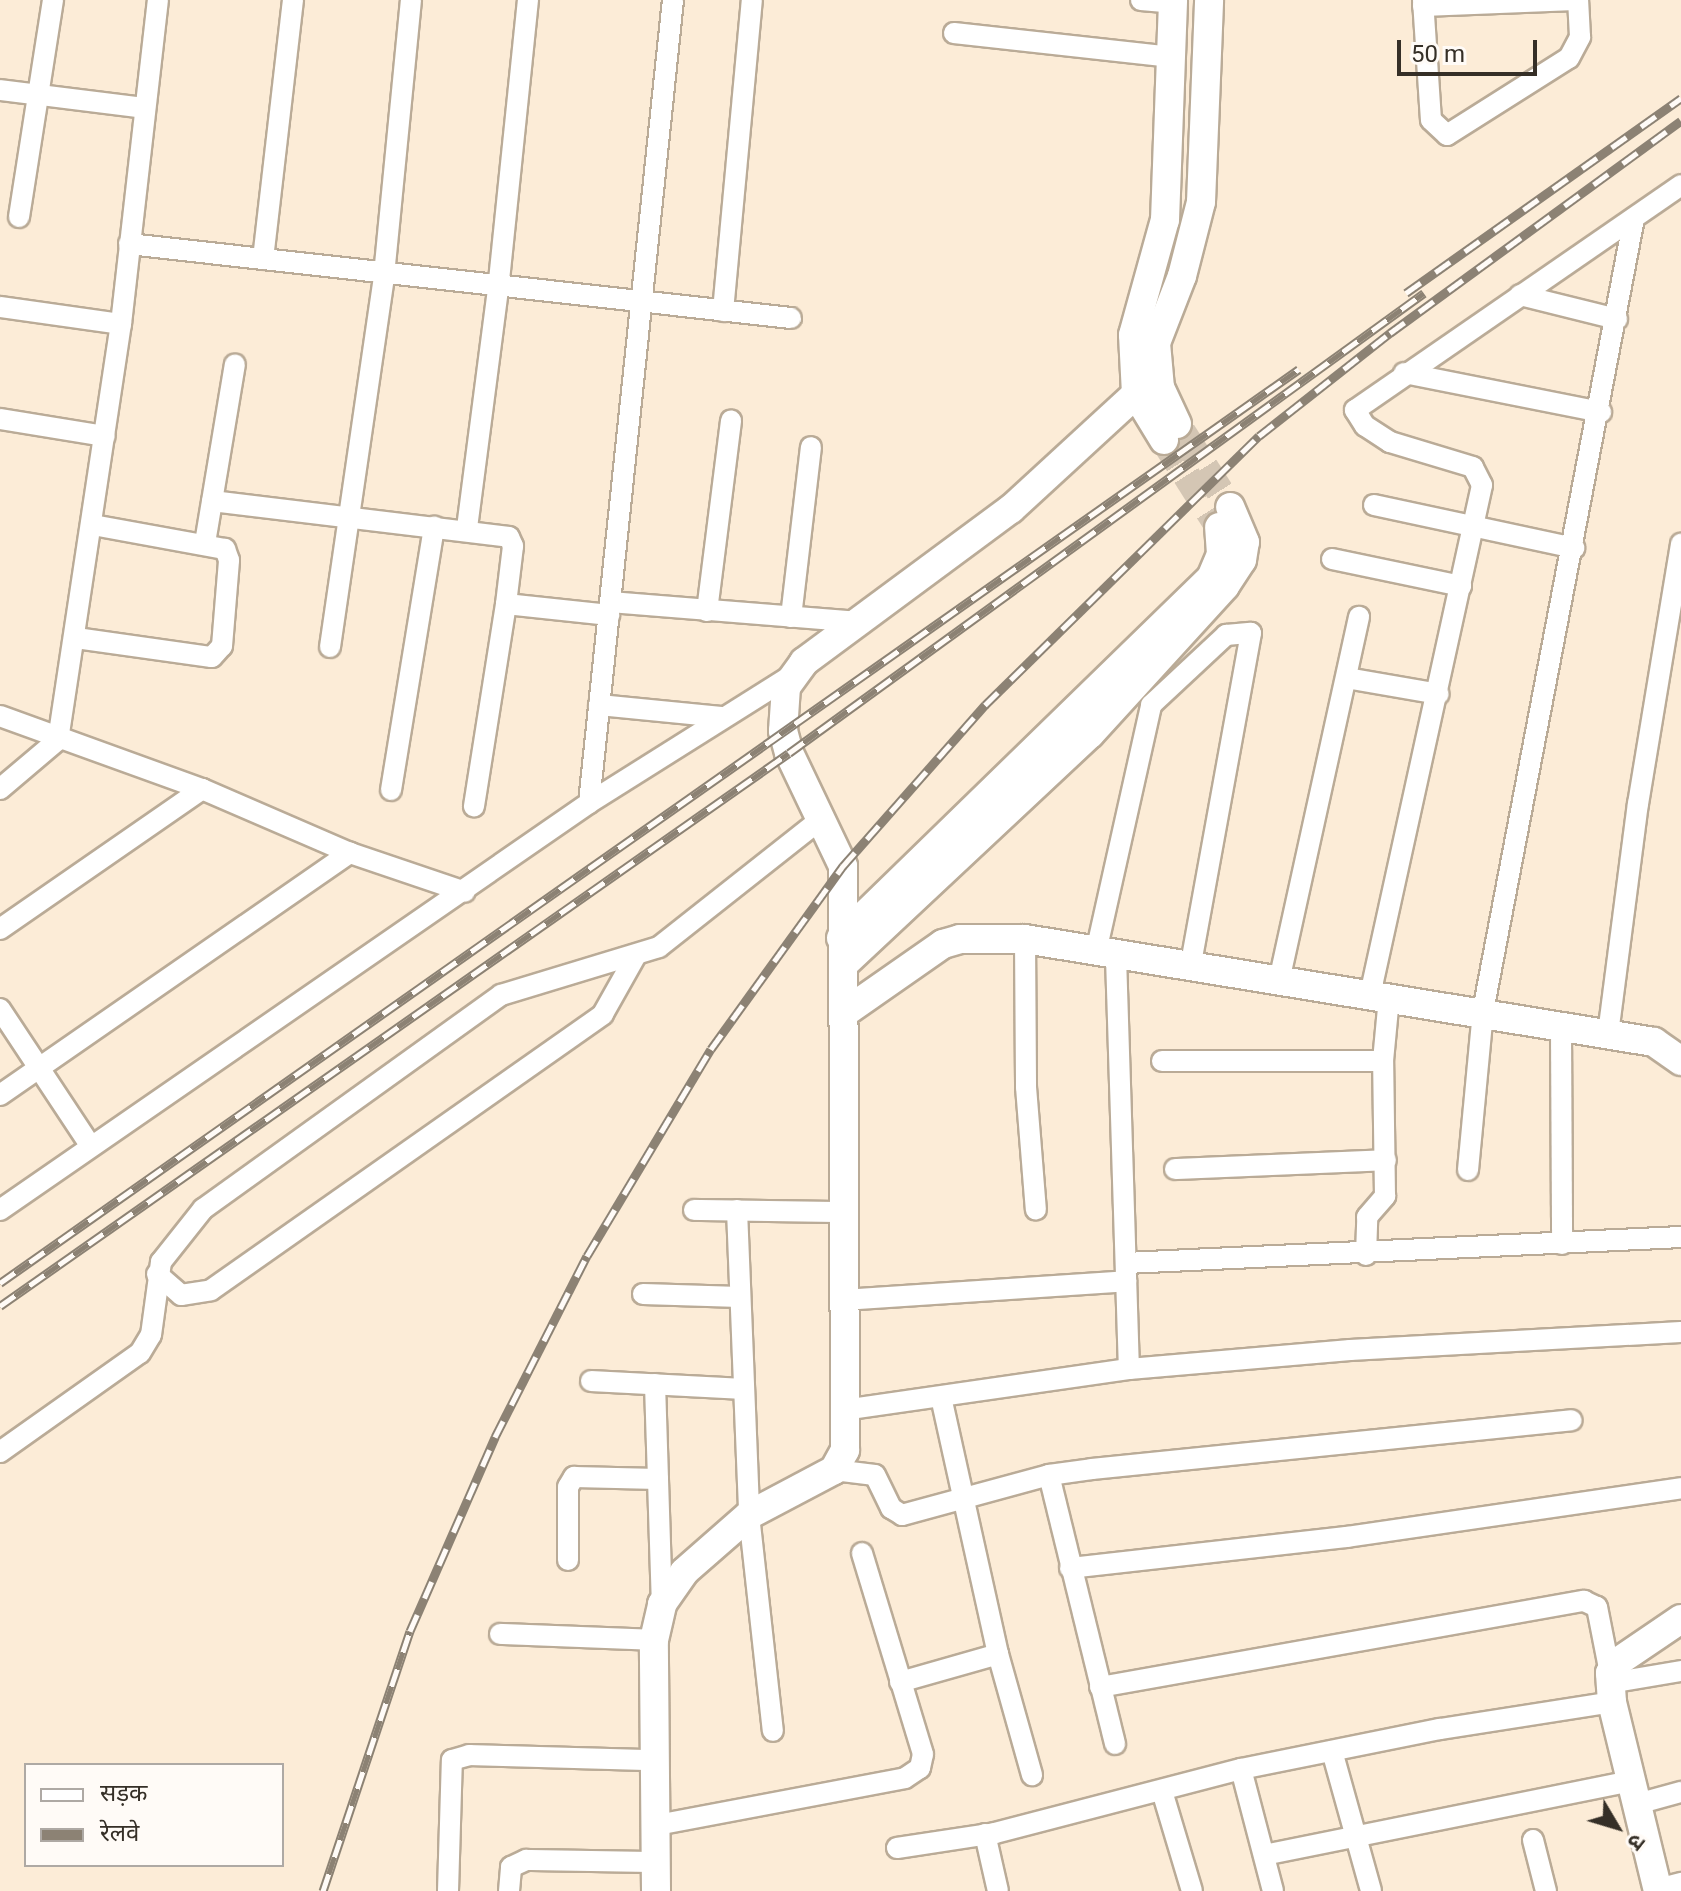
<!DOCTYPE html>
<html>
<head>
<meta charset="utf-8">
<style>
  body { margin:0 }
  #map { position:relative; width:1681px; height:1891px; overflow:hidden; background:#fcecd7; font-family:Roboto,"Noto Sans Devanagari",sans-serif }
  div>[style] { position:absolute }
  .secondary-tunnel>* { height:28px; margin-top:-14px; transform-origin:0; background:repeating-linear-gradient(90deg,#d4c6b4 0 28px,transparent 0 42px) }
  .roads { filter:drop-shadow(2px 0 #baab97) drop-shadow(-2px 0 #baab97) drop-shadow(0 2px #baab97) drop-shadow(0 -2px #baab97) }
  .street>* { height:20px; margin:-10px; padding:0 10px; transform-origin:10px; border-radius:10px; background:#fff }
  .secondary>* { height:28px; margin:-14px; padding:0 14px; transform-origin:14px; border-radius:14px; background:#fff }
  .rail>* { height:9px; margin-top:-4.5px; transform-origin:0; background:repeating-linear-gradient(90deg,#fffbf7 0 18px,#8c8274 0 36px); box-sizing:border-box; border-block:2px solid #8c8274 }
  span { translate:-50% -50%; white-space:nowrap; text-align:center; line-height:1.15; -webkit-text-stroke:8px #fffbf7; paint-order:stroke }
  .legend { position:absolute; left:24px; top:1763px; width:260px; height:104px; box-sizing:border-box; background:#fffbf7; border:2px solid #aea9a4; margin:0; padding:10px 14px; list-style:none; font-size:24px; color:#352f27 }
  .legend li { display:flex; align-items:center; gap:16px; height:40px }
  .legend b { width:40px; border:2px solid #aea9a4 }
  .north { position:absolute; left:1577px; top:1787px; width:80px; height:80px; -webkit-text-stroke:6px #fffbf7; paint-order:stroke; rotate:128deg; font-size:22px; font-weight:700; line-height:32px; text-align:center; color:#352f27 }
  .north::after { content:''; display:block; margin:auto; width:28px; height:36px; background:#352f27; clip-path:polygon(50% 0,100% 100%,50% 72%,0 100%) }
  .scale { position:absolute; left:1397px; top:40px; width:140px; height:36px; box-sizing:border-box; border:4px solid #352f27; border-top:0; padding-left:10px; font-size:24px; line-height:28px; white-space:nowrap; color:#352f27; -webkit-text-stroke:6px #fffbf7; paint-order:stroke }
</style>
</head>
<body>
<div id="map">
  <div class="secondary-tunnel">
    <i style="left:1182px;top:432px;width:89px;rotate:57.4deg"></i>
    <i style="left:1164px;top:440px;width:103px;rotate:57.7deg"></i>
  </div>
  <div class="roads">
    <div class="street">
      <i style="left:1141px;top:0;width:32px;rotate:5deg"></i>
      <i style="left:1423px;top:0;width:120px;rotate:86.2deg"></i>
      <i style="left:1431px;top:120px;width:22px;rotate:43deg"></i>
      <i style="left:1447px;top:135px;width:144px;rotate:-32.3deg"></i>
      <i style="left:1569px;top:58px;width:24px;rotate:-62deg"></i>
      <i style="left:1580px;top:37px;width:37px;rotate:-93deg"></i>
      <i style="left:1423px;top:6px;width:152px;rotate:-2.3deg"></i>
      <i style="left:954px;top:33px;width:219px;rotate:6.3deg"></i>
      <i style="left:0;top:90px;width:145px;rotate:7.1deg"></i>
      <i style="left:19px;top:217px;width:220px;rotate:-81.1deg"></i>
      <i style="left:129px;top:244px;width:666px;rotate:6.38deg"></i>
      <i style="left:263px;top:259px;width:261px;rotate:-83.4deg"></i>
      <i style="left:1520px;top:295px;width:100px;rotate:13.9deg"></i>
      <i style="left:0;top:307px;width:122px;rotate:8deg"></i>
      <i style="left:723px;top:311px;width:312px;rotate:-84.7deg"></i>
      <i style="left:1404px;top:373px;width:201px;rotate:11.2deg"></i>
      <i style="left:0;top:419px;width:106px;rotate:9.2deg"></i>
      <i style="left:212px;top:501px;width:299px;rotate:6.9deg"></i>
      <i style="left:509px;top:537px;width:10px;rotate:66deg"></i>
      <i style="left:513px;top:546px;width:58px;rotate:96.9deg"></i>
      <i style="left:506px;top:604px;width:205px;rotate:99deg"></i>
      <i style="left:1374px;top:505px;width:205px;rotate:12.1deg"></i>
      <i style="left:467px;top:528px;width:240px;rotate:-82.6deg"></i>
      <i style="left:498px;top:290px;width:292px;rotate:-84.1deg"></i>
      <i style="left:205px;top:543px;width:181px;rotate:-80.5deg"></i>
      <i style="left:1332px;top:559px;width:132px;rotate:11.8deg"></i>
      <i style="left:610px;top:602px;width:250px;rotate:4.6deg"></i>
      <i style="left:506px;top:604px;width:104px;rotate:6.1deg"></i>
      <i style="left:707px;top:611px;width:192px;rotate:-82.8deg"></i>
      <i style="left:791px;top:617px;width:171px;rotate:-83.3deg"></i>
      <i style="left:76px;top:638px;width:137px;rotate:8deg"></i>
      <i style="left:212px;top:657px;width:15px;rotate:-48deg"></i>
      <i style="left:222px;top:646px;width:86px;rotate:-85.3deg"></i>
      <i style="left:229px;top:560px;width:12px;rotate:-110deg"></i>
      <i style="left:225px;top:549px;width:134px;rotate:-169.7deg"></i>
      <i style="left:330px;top:647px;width:376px;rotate:-81.7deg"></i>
      <i style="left:384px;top:275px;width:276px;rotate:-84.4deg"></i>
      <i style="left:1347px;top:678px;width:93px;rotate:9.9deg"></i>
      <i style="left:599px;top:705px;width:123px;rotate:5.6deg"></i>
      <i style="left:0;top:716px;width:215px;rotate:19.9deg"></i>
      <i style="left:202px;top:789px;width:161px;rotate:23.4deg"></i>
      <i style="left:350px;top:853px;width:121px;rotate:18.7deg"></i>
      <i style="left:0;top:789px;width:76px;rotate:-40.2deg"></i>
      <i style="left:58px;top:740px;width:421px;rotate:-81.4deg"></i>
      <i style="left:121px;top:324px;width:326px;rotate:-83.5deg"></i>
      <i style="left:391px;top:790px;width:267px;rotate:-80.7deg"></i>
      <i style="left:589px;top:803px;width:807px;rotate:-84.03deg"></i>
      <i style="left:0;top:929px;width:246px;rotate:-34.7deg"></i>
      <i style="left:1025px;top:939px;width:148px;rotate:89.6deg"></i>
      <i style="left:1026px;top:1087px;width:123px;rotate:85.4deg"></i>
      <i style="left:1096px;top:952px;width:253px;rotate:-77.4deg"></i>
      <i style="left:1151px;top:705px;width:103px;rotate:-43deg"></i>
      <i style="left:1226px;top:635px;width:25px;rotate:-5deg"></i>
      <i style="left:1251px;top:633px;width:341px;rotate:100.3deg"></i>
      <i style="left:1116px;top:957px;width:412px;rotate:88.2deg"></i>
      <i style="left:1279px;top:981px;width:373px;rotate:-77.6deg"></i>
      <i style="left:1370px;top:995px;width:522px;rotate:-77.61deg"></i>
      <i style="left:1482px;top:485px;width:20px;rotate:-117deg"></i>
      <i style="left:1473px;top:467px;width:87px;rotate:-163.2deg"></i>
      <i style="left:1390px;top:442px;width:30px;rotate:-147deg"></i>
      <i style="left:1365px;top:426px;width:19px;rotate:-122deg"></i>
      <i style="left:1355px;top:410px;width:396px;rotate:-34.6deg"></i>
      <i style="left:0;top:1009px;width:163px;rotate:56.5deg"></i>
      <i style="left:1561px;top:1031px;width:213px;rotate:89.7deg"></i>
      <i style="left:1608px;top:1034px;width:232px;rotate:-82.6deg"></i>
      <i style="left:1638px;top:804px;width:264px;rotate:-80.6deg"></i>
      <i style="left:1162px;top:1061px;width:221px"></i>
      <i style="left:0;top:1095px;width:426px;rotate:-34.7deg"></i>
      <i style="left:1175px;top:1169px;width:211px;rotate:-2.4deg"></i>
      <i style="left:1468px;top:1170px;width:160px;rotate:-84.6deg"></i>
      <i style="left:1483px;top:1011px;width:807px;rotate:-79.22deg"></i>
      <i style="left:0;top:1210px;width:716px;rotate:-34.64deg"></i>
      <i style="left:589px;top:803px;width:242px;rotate:-32.2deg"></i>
      <i style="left:694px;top:1210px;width:149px;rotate:0.8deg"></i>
      <i style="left:737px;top:1210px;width:305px;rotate:87.7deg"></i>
      <i style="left:749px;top:1515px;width:217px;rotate:83.7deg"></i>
      <i style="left:1366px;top:1255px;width:38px;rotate:-88deg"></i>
      <i style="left:1367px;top:1217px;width:28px;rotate:-49deg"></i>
      <i style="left:1385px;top:1196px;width:135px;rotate:-90.8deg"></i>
      <i style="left:1383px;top:1061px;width:63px;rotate:-84.6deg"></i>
      <i style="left:1126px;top:1263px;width:556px;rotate:-2.68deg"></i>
      <i style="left:157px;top:1274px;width:32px;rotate:41deg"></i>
      <i style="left:181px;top:1295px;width:30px;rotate:-9deg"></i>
      <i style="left:211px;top:1290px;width:479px;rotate:-35.1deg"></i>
      <i style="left:603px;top:1014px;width:65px;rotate:-60.7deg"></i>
      <i style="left:643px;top:1294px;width:97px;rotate:1.8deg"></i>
      <i style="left:843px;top:1300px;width:284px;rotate:-3.8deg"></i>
      <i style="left:591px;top:1381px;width:153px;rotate:3deg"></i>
      <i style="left:655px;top:1384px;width:220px;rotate:88.2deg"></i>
      <i style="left:941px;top:1397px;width:263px;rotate:77.5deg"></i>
      <i style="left:998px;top:1654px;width:126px;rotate:74.3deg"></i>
      <i style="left:844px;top:1410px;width:288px;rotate:-8.2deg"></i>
      <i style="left:1129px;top:1369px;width:222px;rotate:-4.9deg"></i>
      <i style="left:1350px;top:1350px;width:331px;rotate:-3.1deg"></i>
      <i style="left:0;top:1452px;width:171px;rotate:-35.3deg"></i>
      <i style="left:140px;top:1353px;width:21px;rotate:-59deg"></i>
      <i style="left:151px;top:1335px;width:74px;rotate:-82.2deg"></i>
      <i style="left:161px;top:1262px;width:68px;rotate:-51.6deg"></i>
      <i style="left:203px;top:1209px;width:367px;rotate:-35.7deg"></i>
      <i style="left:501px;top:995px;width:165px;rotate:-16.9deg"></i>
      <i style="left:659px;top:947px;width:206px;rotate:-38.3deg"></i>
      <i style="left:834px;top:1470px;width:41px;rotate:7deg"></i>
      <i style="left:875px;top:1475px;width:37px;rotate:64deg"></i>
      <i style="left:891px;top:1508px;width:13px;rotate:32deg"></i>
      <i style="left:902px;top:1515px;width:152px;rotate:-15.2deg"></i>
      <i style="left:1049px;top:1475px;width:43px;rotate:-7.9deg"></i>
      <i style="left:1092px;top:1469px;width:482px;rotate:-5.8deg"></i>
      <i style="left:1049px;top:1475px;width:277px;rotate:76.2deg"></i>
      <i style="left:568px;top:1560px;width:73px;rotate:-90deg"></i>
      <i style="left:568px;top:1487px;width:12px;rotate:-59deg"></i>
      <i style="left:574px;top:1477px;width:84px;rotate:1.4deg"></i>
      <i style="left:1070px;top:1568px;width:279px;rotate:-6.4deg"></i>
      <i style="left:1347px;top:1537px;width:338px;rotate:-8.3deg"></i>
      <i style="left:500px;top:1634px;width:154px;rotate:2.2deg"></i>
      <i style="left:900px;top:1682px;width:102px;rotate:-15.9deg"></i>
      <i style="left:1610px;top:1683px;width:72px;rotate:-9.6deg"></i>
      <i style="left:1100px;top:1687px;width:492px;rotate:-10.1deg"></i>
      <i style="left:1584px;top:1601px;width:14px;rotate:25deg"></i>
      <i style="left:1597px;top:1607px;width:67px;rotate:78.9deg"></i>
      <i style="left:1332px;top:1751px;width:145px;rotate:74.4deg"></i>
      <i style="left:1241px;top:1769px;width:126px;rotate:75.3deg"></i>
      <i style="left:1162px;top:1791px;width:104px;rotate:73.3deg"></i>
      <i style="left:1637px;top:1804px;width:46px;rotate:-15.3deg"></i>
      <i style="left:657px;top:1825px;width:252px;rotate:-10.7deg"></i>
      <i style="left:905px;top:1778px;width:18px;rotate:-34deg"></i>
      <i style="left:920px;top:1768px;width:14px;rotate:-78deg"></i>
      <i style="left:923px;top:1754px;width:210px;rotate:-106.9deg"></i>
      <i style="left:985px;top:1834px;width:58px;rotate:77.2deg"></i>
      <i style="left:1533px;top:1840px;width:53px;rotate:75.7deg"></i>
      <i style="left:897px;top:1848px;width:99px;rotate:-8.7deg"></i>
      <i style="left:995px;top:1833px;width:254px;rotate:-14.6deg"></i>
      <i style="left:1241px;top:1769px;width:203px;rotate:-11.4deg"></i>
      <i style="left:1440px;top:1729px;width:174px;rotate:-8.9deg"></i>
      <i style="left:1264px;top:1855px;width:374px;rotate:-11.4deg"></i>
      <i style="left:1658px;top:1889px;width:24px;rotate:-15deg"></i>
      <i style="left:448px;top:1891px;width:131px;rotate:-88.3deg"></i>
      <i style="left:452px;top:1760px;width:18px;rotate:-16deg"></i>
      <i style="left:469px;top:1755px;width:184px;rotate:1.6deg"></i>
      <i style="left:509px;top:1891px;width:24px;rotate:-85deg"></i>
      <i style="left:511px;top:1867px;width:17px;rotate:-25deg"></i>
      <i style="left:526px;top:1860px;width:130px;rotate:0.9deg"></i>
    </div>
    <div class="secondary">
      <i style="left:1177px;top:424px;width:40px;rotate:-115deg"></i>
      <i style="left:1160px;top:388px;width:45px;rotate:-95.1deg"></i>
      <i style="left:1156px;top:343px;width:72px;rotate:-68.8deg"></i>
      <i style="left:1182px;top:276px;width:76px;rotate:-75.6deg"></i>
      <i style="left:1201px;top:202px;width:202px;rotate:-87.7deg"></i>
      <i style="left:1164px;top:440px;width:54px;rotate:-121.3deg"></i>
      <i style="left:1136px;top:394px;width:59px;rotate:-92.9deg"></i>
      <i style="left:1133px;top:335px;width:119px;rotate:-74.5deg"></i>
      <i style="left:1165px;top:220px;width:220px;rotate:-87.9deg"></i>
      <i style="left:841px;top:938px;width:516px;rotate:-44.22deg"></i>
      <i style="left:1211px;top:578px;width:26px;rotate:-67deg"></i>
      <i style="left:1221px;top:554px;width:27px;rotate:-94deg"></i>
      <i style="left:844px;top:964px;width:337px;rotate:-43.1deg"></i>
      <i style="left:1090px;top:734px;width:200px;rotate:-47.6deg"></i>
      <i style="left:1225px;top:586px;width:31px;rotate:-57deg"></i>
      <i style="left:1242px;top:560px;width:18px;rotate:-81deg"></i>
      <i style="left:1245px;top:542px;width:38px;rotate:-113deg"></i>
      <i style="left:844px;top:1013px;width:121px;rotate:-34.9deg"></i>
      <i style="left:943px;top:944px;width:18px;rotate:-16deg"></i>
      <i style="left:960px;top:939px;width:65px"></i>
      <i style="left:1025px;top:939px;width:637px;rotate:9.3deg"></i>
      <i style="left:1654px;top:1042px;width:33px;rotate:35deg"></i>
      <i style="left:656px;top:1891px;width:251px;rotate:-90.5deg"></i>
      <i style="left:654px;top:1640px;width:37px;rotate:-77deg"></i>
      <i style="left:662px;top:1604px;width:39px;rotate:-55deg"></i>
      <i style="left:684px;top:1572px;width:86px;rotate:-41.2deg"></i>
      <i style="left:749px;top:1515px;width:96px;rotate:-27.9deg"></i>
      <i style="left:834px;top:1470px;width:23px;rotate:-61deg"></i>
      <i style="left:845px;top:1450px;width:584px;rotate:-90.2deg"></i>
      <i style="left:843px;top:866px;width:125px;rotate:-115.5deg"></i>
      <i style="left:789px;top:753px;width:23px;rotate:-105deg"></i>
      <i style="left:783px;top:731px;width:44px;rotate:-86.1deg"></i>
      <i style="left:786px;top:687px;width:31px;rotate:-54deg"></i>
      <i style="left:804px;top:662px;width:257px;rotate:-36.5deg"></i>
      <i style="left:1011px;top:509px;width:170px;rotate:-42.6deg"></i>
      <i style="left:1658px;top:1891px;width:195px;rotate:-103.7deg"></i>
      <i style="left:1612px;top:1702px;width:29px;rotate:-94deg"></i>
      <i style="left:1610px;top:1673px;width:15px;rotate:-53deg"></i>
      <i style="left:1619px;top:1661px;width:75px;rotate:-34.1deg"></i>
    </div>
  </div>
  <div class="rail">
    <i style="left:1406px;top:293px;width:337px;rotate:-35.3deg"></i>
    <i style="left:0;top:1283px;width:1588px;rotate:-35.13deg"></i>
    <i style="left:0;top:1306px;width:963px;rotate:-35.03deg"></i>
    <i style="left:789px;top:753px;width:784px;rotate:-35.92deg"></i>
    <i style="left:323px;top:1891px;width:274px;rotate:-71.5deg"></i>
    <i style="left:410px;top:1631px;width:212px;rotate:-66.3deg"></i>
    <i style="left:495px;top:1437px;width:203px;rotate:-63.1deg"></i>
    <i style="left:587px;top:1256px;width:241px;rotate:-59.1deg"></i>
    <i style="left:711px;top:1049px;width:226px;rotate:-54.2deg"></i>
    <i style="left:843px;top:866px;width:215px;rotate:-48.6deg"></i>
    <i style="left:985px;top:705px;width:384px;rotate:-44.5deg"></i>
    <i style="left:1259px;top:436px;width:167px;rotate:-38.2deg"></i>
    <i style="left:1390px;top:333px;width:360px;rotate:-36.1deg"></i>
  </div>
  <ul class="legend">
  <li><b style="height:10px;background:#fff"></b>सड़क</li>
  <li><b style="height:10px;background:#8c8274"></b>रेलवे</li>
  </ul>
  <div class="north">उ</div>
  <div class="scale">50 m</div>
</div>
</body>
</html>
